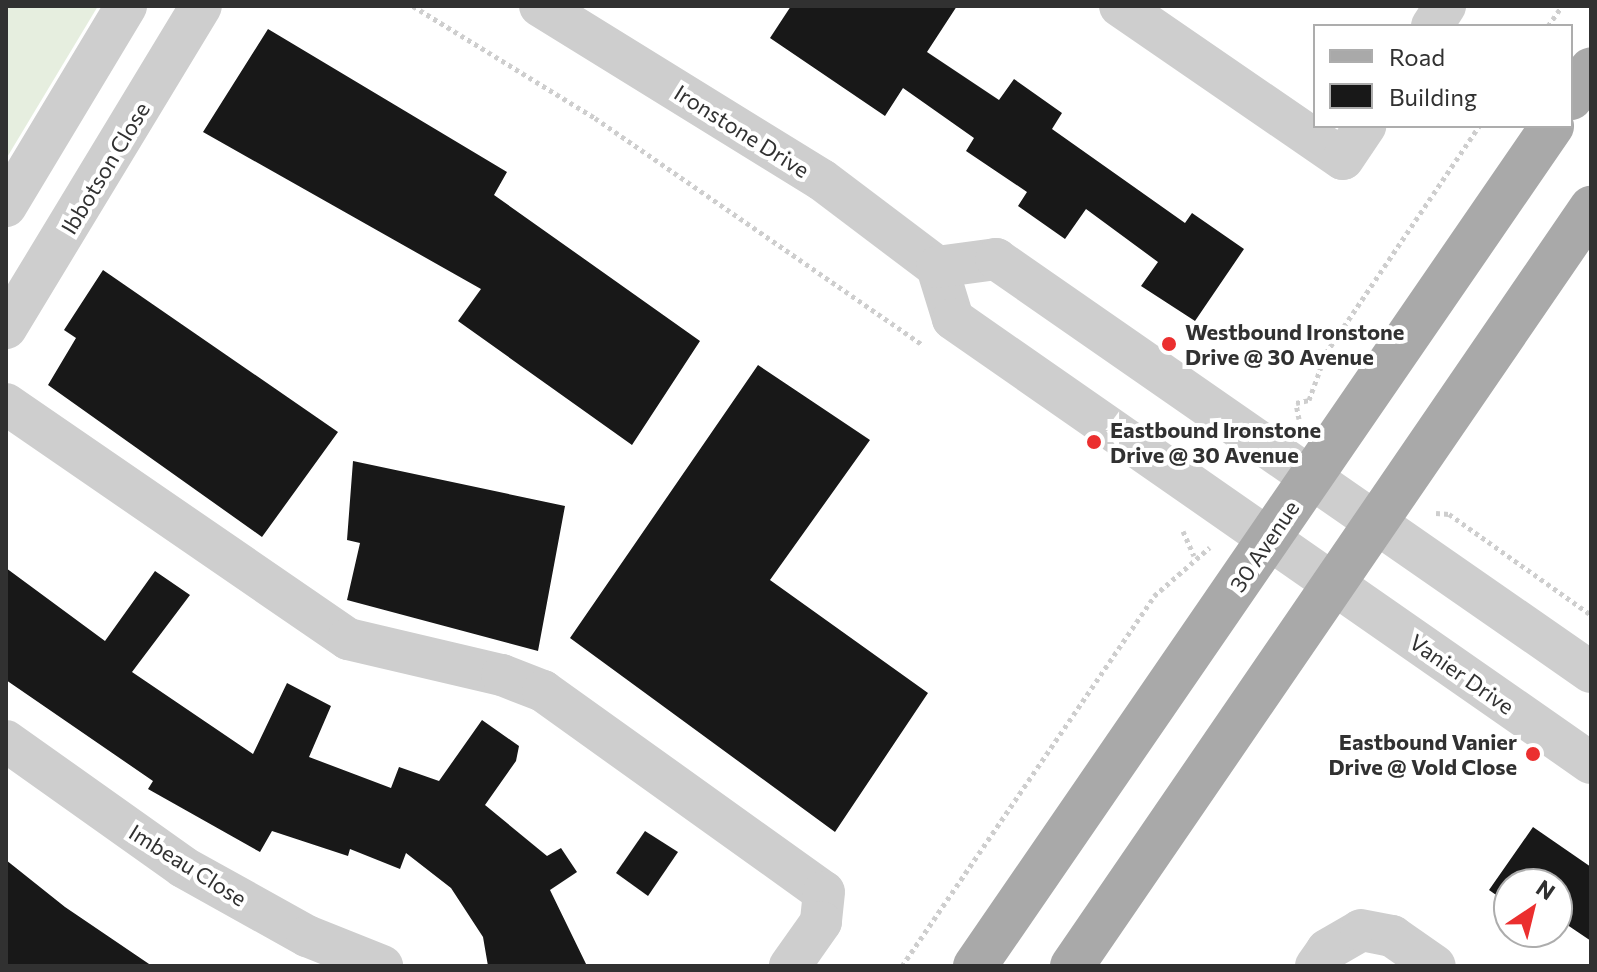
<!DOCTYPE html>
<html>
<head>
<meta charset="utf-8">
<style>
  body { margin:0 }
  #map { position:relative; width:1597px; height:972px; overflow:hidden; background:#fff; font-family:Commissioner,sans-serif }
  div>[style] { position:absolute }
  .green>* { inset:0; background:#e6eedf }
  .building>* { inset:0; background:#181818 }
  .path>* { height:5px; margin-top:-2.5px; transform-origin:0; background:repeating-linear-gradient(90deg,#cecece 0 4px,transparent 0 8px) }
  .minor>* { height:42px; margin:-21px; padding:0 21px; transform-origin:21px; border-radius:21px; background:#cecece }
  .major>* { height:44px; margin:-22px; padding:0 22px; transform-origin:22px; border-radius:22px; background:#a9a9a9 }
  .dots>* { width:22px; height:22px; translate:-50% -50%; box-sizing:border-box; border:4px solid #fff; border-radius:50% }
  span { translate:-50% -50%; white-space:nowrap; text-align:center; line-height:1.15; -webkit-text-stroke:8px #fff; paint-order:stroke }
  .street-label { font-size:22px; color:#313131 }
  .poi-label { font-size:22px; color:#313131; font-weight:700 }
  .left { translate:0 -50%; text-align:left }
  .right { translate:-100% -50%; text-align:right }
  .frame { position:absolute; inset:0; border:8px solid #313131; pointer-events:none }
  .legend { position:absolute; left:1313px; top:24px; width:260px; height:104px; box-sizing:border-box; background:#fff; border:2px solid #adadad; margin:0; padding:10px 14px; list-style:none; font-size:24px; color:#313131 }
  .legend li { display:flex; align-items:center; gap:16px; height:40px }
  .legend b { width:40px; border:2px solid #adadad }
  .north { position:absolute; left:1493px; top:868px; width:80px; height:80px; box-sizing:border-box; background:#fff; border:2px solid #adadad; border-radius:50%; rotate:35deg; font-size:22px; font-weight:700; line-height:32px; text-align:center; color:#313131 }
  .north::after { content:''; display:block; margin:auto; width:28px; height:36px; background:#eb2f2f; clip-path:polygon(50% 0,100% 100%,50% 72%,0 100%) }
</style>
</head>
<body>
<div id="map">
  <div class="green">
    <i style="clip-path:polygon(6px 6px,98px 6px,6px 159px)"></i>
  </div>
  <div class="building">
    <i style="clip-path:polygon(791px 6px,957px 6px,927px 52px,999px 100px,1014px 79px,1062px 113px,1052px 129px,1185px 223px,1192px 213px,1244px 249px,1195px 321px,1141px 286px,1158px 262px,1086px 209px,1065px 239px,1018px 206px,1027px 192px,966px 151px,974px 138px,903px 88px,885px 116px,770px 38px)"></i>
    <i style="clip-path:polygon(268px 29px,507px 172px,494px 195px,700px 341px,632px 445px,458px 321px,481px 289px,203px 132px)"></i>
    <i style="clip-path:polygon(103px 270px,338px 432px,262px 537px,48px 385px,76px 338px,64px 330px)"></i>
    <i style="clip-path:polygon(758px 365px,870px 440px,770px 580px,928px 693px,835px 832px,570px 638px)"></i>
    <i style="clip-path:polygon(353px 461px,565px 506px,538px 651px,347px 600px,360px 543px,347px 540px)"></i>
    <i style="clip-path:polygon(6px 568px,105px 641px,155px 571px,190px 595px,132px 672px,253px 754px,287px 683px,331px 706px,309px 757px,391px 788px,399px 767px,439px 781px,482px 720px,519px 746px,516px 761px,485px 805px,547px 856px,561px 848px,577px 872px,550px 890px,587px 966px,488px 966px,483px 937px,451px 888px,406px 853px,400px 869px,350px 849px,348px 856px,272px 831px,260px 852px,148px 789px,153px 781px,6px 680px)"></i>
    <i style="clip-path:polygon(1533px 827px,1591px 867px,1591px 941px,1557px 918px,1557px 884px,1509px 884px,1509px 904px,1489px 890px)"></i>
    <i style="clip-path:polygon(645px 831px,678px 852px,648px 896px,616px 873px)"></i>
    <i style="clip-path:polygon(6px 860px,65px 907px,152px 966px,6px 966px)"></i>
  </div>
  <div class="path">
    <i style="left:413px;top:6px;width:214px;rotate:31.6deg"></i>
    <i style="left:595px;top:118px;width:397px;rotate:34.7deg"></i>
    <i style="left:1548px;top:26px;width:24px;rotate:-55deg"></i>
    <i style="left:1299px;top:419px;width:16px;rotate:-101deg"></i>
    <i style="left:1296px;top:403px;width:13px;rotate:-13deg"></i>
    <i style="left:1309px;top:400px;width:50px;rotate:-70.1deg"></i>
    <i style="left:1326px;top:353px;width:274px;rotate:-56deg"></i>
    <i style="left:1436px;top:513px;width:13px;rotate:4deg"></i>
    <i style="left:1449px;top:514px;width:174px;rotate:35.4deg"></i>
    <i style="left:1183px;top:531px;width:27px;rotate:66deg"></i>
    <i style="left:902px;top:966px;width:448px;rotate:-55.7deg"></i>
    <i style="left:1154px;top:596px;width:74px;rotate:-41.2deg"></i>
  </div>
  <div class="minor">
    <i style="left:540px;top:6px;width:331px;rotate:31.7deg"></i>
    <i style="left:822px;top:180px;width:144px;rotate:37.1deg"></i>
    <i style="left:937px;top:267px;width:54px;rotate:72.9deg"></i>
    <i style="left:953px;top:319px;width:777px;rotate:34.84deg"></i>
    <i style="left:1120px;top:6px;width:270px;rotate:34.5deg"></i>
    <i style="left:1343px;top:159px;width:40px;rotate:-56deg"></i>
    <i style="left:1432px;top:26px;width:24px;rotate:-57deg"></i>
    <i style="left:6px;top:206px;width:233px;rotate:-59deg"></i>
    <i style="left:937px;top:267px;width:60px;rotate:-7.7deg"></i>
    <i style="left:996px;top:259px;width:724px;rotate:34.77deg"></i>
    <i style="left:6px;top:328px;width:376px;rotate:-58.8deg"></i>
    <i style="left:6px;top:404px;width:415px;rotate:34.5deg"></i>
    <i style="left:348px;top:639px;width:158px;rotate:13.2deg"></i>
    <i style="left:502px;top:675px;width:44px;rotate:21.3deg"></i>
    <i style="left:543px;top:691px;width:345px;rotate:35.6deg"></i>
    <i style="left:824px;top:892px;width:30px;rotate:96deg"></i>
    <i style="left:821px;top:922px;width:54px;rotate:125.2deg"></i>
    <i style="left:6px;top:741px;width:217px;rotate:35.4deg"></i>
    <i style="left:183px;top:867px;width:142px;rotate:29.1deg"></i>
    <i style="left:307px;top:936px;width:81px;rotate:21.8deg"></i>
    <i style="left:1316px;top:966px;width:19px;rotate:-55deg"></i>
    <i style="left:1327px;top:950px;width:39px;rotate:-30deg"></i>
    <i style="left:1361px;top:930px;width:32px;rotate:11deg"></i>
    <i style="left:1392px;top:936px;width:52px;rotate:34.9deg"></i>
  </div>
  <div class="major">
    <i style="left:1571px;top:98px;width:35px;rotate:-55deg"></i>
    <i style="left:975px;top:966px;width:1019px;rotate:-55.51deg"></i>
    <i style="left:1072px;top:966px;width:919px;rotate:-55.6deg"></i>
  </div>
  <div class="dots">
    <i style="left:1169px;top:344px;background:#eb2f2f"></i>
    <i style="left:1094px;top:442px;background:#eb2f2f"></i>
    <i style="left:1533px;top:754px;background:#eb2f2f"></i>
  </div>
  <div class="street-label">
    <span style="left:742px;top:131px;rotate:32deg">Ironstone Drive</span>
    <span style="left:105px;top:168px;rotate:-59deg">Ibbotson Close</span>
    <span style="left:1264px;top:546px;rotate:-56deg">30 Avenue</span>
    <span style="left:1462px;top:674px;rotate:35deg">Vanier Drive</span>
    <span style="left:188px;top:865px;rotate:32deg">Imbeau Close</span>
  </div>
  <div class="poi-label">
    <span class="left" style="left:1185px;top:344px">Westbound Ironstone<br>Drive @ 30 Avenue</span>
    <span class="left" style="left:1110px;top:442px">Eastbound Ironstone<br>Drive @ 30 Avenue</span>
    <span class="right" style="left:1517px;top:754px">Eastbound Vanier<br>Drive @ Vold Close</span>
  </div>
  <div class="frame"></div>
  <ul class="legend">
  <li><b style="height:10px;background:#a9a9a9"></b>Road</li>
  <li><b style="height:22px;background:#181818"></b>Building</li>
  </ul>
  <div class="north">N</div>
</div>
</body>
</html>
